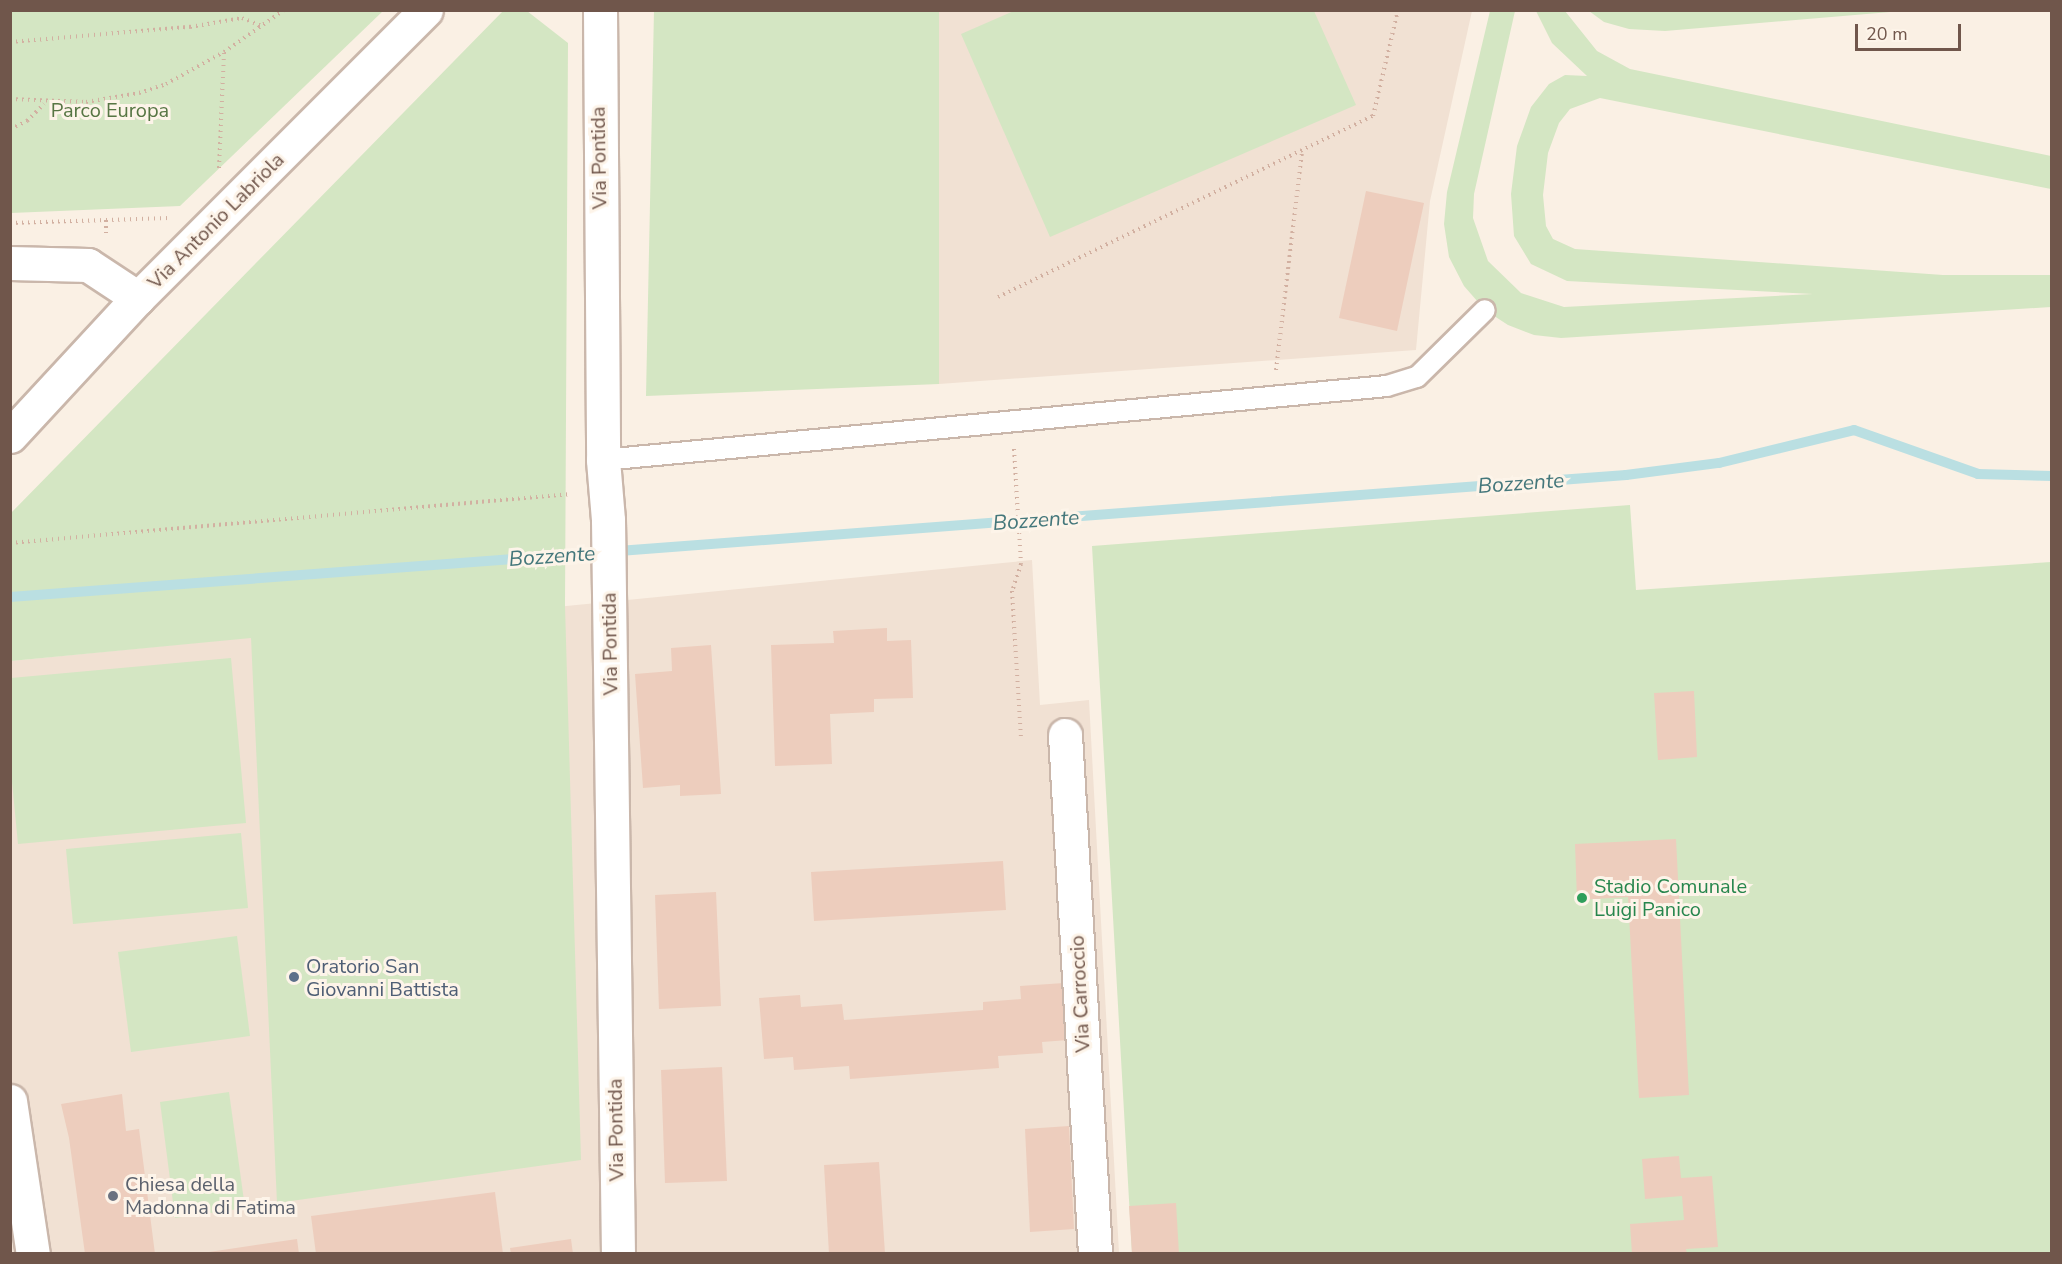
<!DOCTYPE html>
<html>
<head>
<meta charset="utf-8">
<style>
  body { margin:0 }
  #map { position:relative; width:2062px; height:1264px; overflow:hidden; background:#faf0e4; font-family:"Nunito Sans",sans-serif }
  div>[style] { position:absolute }
  .residential>* { inset:0; background:#f1e1d3 }
  .green>* { inset:0; background:#d4e6c3 }
  .stream>* { height:10px; margin:-5px; padding:0 5px; transform-origin:5px; border-radius:5px; background:#badfe2 }
  .building>* { inset:0; background:#edcdbd }
  .path>* { height:4px; margin-top:-2px; transform-origin:0; background:repeating-linear-gradient(90deg,#d2b0a1 0 1.5px,transparent 0 6px) }
  .roads { filter:drop-shadow(2px 0 #cab7ab) drop-shadow(-2px 0 #cab7ab) drop-shadow(0 2px #cab7ab) drop-shadow(0 -2px #cab7ab) }
  .lane>* { height:20px; margin:-10px; padding:0 10px; transform-origin:10px; border-radius:10px; background:#fff }
  .street>* { height:33px; margin:-16.5px; padding:0 16.5px; transform-origin:16.5px; border-radius:16.5px; background:#fff }
  .dots>* { width:16px; height:16px; translate:-50% -50%; box-sizing:border-box; border:3px solid #fdf4e9; border-radius:50% }
  span { translate:-50% -50%; white-space:nowrap; text-align:center; line-height:1.15; -webkit-text-stroke:6px #fdf4e9; paint-order:stroke }
  .park-label { font-size:20px; color:#577644 }
  .street-label { font-size:20px; color:#70564b }
  .leisure-label { font-size:20px; color:#27864d }
  .left { translate:0 -50%; text-align:left }
  .service-label { font-size:20px; color:#4e5e75 }
  .worship-label { font-size:20px; color:#5b616d }
  .water-label { font-size:21px; color:#44777b; font-style:italic }
  .frame { position:absolute; inset:0; border:12px solid #70564b; pointer-events:none }
  .scale { position:absolute; left:1855px; top:24px; width:106px; height:27px; box-sizing:border-box; border:3px solid #70564b; border-top:0; padding-left:8px; font-size:18px; line-height:21px; white-space:nowrap; color:#70564b; -webkit-text-stroke:4px #fdf4e9; paint-order:stroke }
</style>
</head>
<body>
<div id="map">
  <div class="residential">
    <i style="clip-path:polygon(939px 11px,1472px 11px,1430px 201px,1416px 350px,939px 384px)"></i>
    <i style="clip-path:polygon(1032px 560px,1040px 705px,1089px 700px,1119px 1253px,11px 1254px,11px 661px)"></i>
  </div>
  <div class="green">
    <i style="clip-path:polygon(654px 10px,939px 11px,939px 384px,646px 396px)"></i>
    <i style="clip-path:polygon(1016px 10px,1314px 11px,1356px 105px,1050px 237px,961px 34px)"></i>
    <i style="clip-path:polygon(10px 11px,11px 10px,383px 11px,180px 206px,11px 213px)"></i>
    <i style="clip-path:polygon(503px 11px,527px 11px,568px 43px,565px 606px,581px 1160px,277px 1203px,251px 638px,11px 661px,11px 513px)"></i>
    <i style="clip-path:polygon(1490px 11px,1515px 11px,1474px 194px,1473px 218px,1488px 261px,1521px 293px,1564px 307px,1813px 294px,1567px 281px,1531px 264px,1514px 236px,1511px 194px,1517px 146px,1531px 107px,1549px 84px,1565px 75px,1587px 76px,1552px 43px,1536px 11px,1565px 11px,1597px 51px,1630px 69px,2051px 156px,2051px 189px,1600px 98px,1570px 109px,1559px 123px,1548px 153px,1543px 195px,1546px 226px,1553px 239px,1575px 249px,1943px 275px,2051px 275px,2051px 307px,1561px 338px,1534px 335px,1508px 325px,1485px 310px,1464px 286px,1449px 257px,1444px 224px,1447px 192px)"></i>
    <i style="clip-path:polygon(1589px 11px,1902px 11px,1665px 31px,1629px 29px,1604px 22px)"></i>
    <i style="clip-path:polygon(1630px 505px,1636px 590px,2051px 562px,2051px 1253px,1132px 1253px,1092px 546px)"></i>
    <i style="clip-path:polygon(231px 658px,246px 823px,18px 844px,10px 761px,11px 678px)"></i>
    <i style="clip-path:polygon(241px 833px,248px 908px,73px 924px,66px 849px)"></i>
    <i style="clip-path:polygon(237px 936px,250px 1036px,131px 1052px,118px 952px)"></i>
    <i style="clip-path:polygon(229px 1092px,245px 1208px,175px 1218px,160px 1102px)"></i>
  </div>
  <div class="stream">
    <i style="left:10px;top:597px;width:1621px;rotate:-4.32deg"></i>
    <i style="left:1626px;top:475px;width:94px;rotate:-7.4deg"></i>
    <i style="left:1719px;top:463px;width:139px;rotate:-13.7deg"></i>
    <i style="left:1854px;top:430px;width:132px;rotate:19.5deg"></i>
    <i style="left:1978px;top:474px;width:74px;rotate:1.5deg"></i>
  </div>
  <div class="building">
    <i style="clip-path:polygon(1366px 191px,1424px 203px,1397px 331px,1339px 318px)"></i>
    <i style="clip-path:polygon(887px 628px,887px 641px,911px 640px,913px 698px,874px 699px,874px 712px,830px 714px,832px 764px,775px 766px,771px 645px,834px 643px,833px 631px)"></i>
    <i style="clip-path:polygon(711px 645px,721px 794px,680px 796px,680px 785px,643px 788px,635px 674px,672px 671px,671px 648px)"></i>
    <i style="clip-path:polygon(1694px 691px,1697px 757px,1658px 760px,1654px 693px)"></i>
    <i style="clip-path:polygon(1676px 839px,1689px 1095px,1639px 1098px,1628px 897px,1577px 900px,1575px 844px)"></i>
    <i style="clip-path:polygon(1003px 861px,1006px 910px,814px 921px,811px 872px)"></i>
    <i style="clip-path:polygon(716px 892px,721px 1006px,659px 1009px,655px 895px)"></i>
    <i style="clip-path:polygon(1064px 983px,1068px 1040px,1042px 1042px,1043px 1053px,998px 1056px,999px 1068px,850px 1079px,849px 1066px,794px 1070px,793px 1057px,764px 1059px,759px 998px,800px 995px,801px 1007px,842px 1004px,844px 1020px,983px 1010px,983px 1002px,1021px 999px,1020px 986px)"></i>
    <i style="clip-path:polygon(722px 1067px,727px 1181px,665px 1183px,661px 1070px)"></i>
    <i style="clip-path:polygon(122px 1094px,126px 1131px,139px 1129px,155px 1254px,85px 1254px,69px 1138px,61px 1104px)"></i>
    <i style="clip-path:polygon(1069px 1126px,1074px 1229px,1030px 1232px,1025px 1129px)"></i>
    <i style="clip-path:polygon(1679px 1156px,1681px 1178px,1712px 1176px,1718px 1247px,1686px 1249px,1687px 1254px,1632px 1254px,1630px 1224px,1684px 1220px,1682px 1196px,1645px 1199px,1642px 1159px)"></i>
    <i style="clip-path:polygon(879px 1162px,885px 1254px,829px 1254px,824px 1165px)"></i>
    <i style="clip-path:polygon(495px 1192px,503px 1254px,316px 1254px,311px 1216px)"></i>
    <i style="clip-path:polygon(1176px 1203px,1179px 1254px,1132px 1254px,1129px 1206px)"></i>
    <i style="clip-path:polygon(297px 1239px,299px 1254px,210px 1254px,209px 1252px)"></i>
    <i style="clip-path:polygon(571px 1239px,573px 1254px,511px 1254px,510px 1248px)"></i>
  </div>
  <div class="path">
    <i style="left:10px;top:42px;width:181px;rotate:-4.8deg"></i>
    <i style="left:190px;top:27px;width:53px;rotate:-9.8deg"></i>
    <i style="left:242px;top:18px;width:22px;rotate:22deg"></i>
    <i style="left:10px;top:99px;width:76px;rotate:2.3deg"></i>
    <i style="left:86px;top:102px;width:54px;rotate:-9.6deg"></i>
    <i style="left:139px;top:93px;width:28px;rotate:-18deg"></i>
    <i style="left:166px;top:84px;width:66px;rotate:-28.9deg"></i>
    <i style="left:224px;top:52px;width:73px;rotate:-35deg"></i>
    <i style="left:10px;top:129px;width:19px;rotate:-25deg"></i>
    <i style="left:27px;top:121px;width:24px;rotate:-45deg"></i>
    <i style="left:219px;top:168px;width:116px;rotate:-87.5deg"></i>
    <i style="left:106px;top:220px;width:17px;rotate:90deg"></i>
    <i style="left:10px;top:223px;width:159px;rotate:-1.8deg"></i>
    <i style="left:998px;top:297px;width:416px;rotate:-25.8deg"></i>
    <i style="left:1373px;top:116px;width:109px;rotate:-76.7deg"></i>
    <i style="left:1276px;top:370px;width:221px;rotate:-83.2deg"></i>
    <i style="left:1014px;top:449px;width:115px;rotate:86.5deg"></i>
    <i style="left:1021px;top:564px;width:28px;rotate:108deg"></i>
    <i style="left:1012px;top:591px;width:147px;rotate:86.5deg"></i>
    <i style="left:10px;top:543px;width:563px;rotate:-4.99deg"></i>
  </div>
  <div class="roads">
    <div class="lane">
      <i style="left:603px;top:460px;width:787px;rotate:-5.39deg"></i>
      <i style="left:1387px;top:386px;width:31px;rotate:-17deg"></i>
      <i style="left:1417px;top:377px;width:95px;rotate:-44.6deg"></i>
    </div>
    <div class="street">
      <i style="left:600px;top:10px;width:450px;rotate:89.6deg"></i>
      <i style="left:603px;top:460px;width:60px;rotate:85.2deg"></i>
      <i style="left:608px;top:520px;width:734px;rotate:89.22deg"></i>
      <i style="left:10px;top:263px;width:78px;rotate:1.5deg"></i>
      <i style="left:88px;top:265px;width:60px;rotate:33.4deg"></i>
      <i style="left:10px;top:436px;width:188px;rotate:-47.2deg"></i>
      <i style="left:138px;top:298px;width:407px;rotate:-45deg"></i>
      <i style="left:1065px;top:735px;width:520px;rotate:86.69deg"></i>
      <i style="left:10px;top:1101px;width:155px;rotate:81.5deg"></i>
    </div>
  </div>
  <div class="dots">
    <i style="left:1582px;top:898px;background:#2e9e5b"></i>
    <i style="left:294px;top:977px;background:#5c6f8a"></i>
    <i style="left:113px;top:1196px;background:#6b7280"></i>
  </div>
  <div class="park-label">
    <span style="left:110px;top:110px">Parco Europa</span>
  </div>
  <div class="street-label">
    <span style="left:599px;top:158px;rotate:-91deg">Via Pontida</span>
    <span style="left:216px;top:221px;rotate:-45deg">Via Antonio Labriola</span>
    <span style="left:610px;top:644px;rotate:-91deg">Via Pontida</span>
    <span style="left:1080px;top:994px;rotate:-93deg">Via Carroccio</span>
    <span style="left:616px;top:1130px;rotate:-91deg">Via Pontida</span>
  </div>
  <div class="leisure-label">
    <span class="left" style="left:1594px;top:898px">Stadio Comunale<br>Luigi Panico</span>
  </div>
  <div class="service-label">
    <span class="left" style="left:306px;top:978px">Oratorio San<br>Giovanni Battista</span>
  </div>
  <div class="worship-label">
    <span class="left" style="left:125px;top:1196px">Chiesa della<br>Madonna di Fatima</span>
  </div>
  <div class="water-label">
    <span style="left:1521px;top:483px;rotate:-4deg">Bozzente</span>
    <span style="left:1036px;top:520px;rotate:-4deg">Bozzente</span>
    <span style="left:552px;top:556px;rotate:-4deg">Bozzente</span>
  </div>
  <div class="frame"></div>
  <div class="scale">20 m</div>
</div>
</body>
</html>
